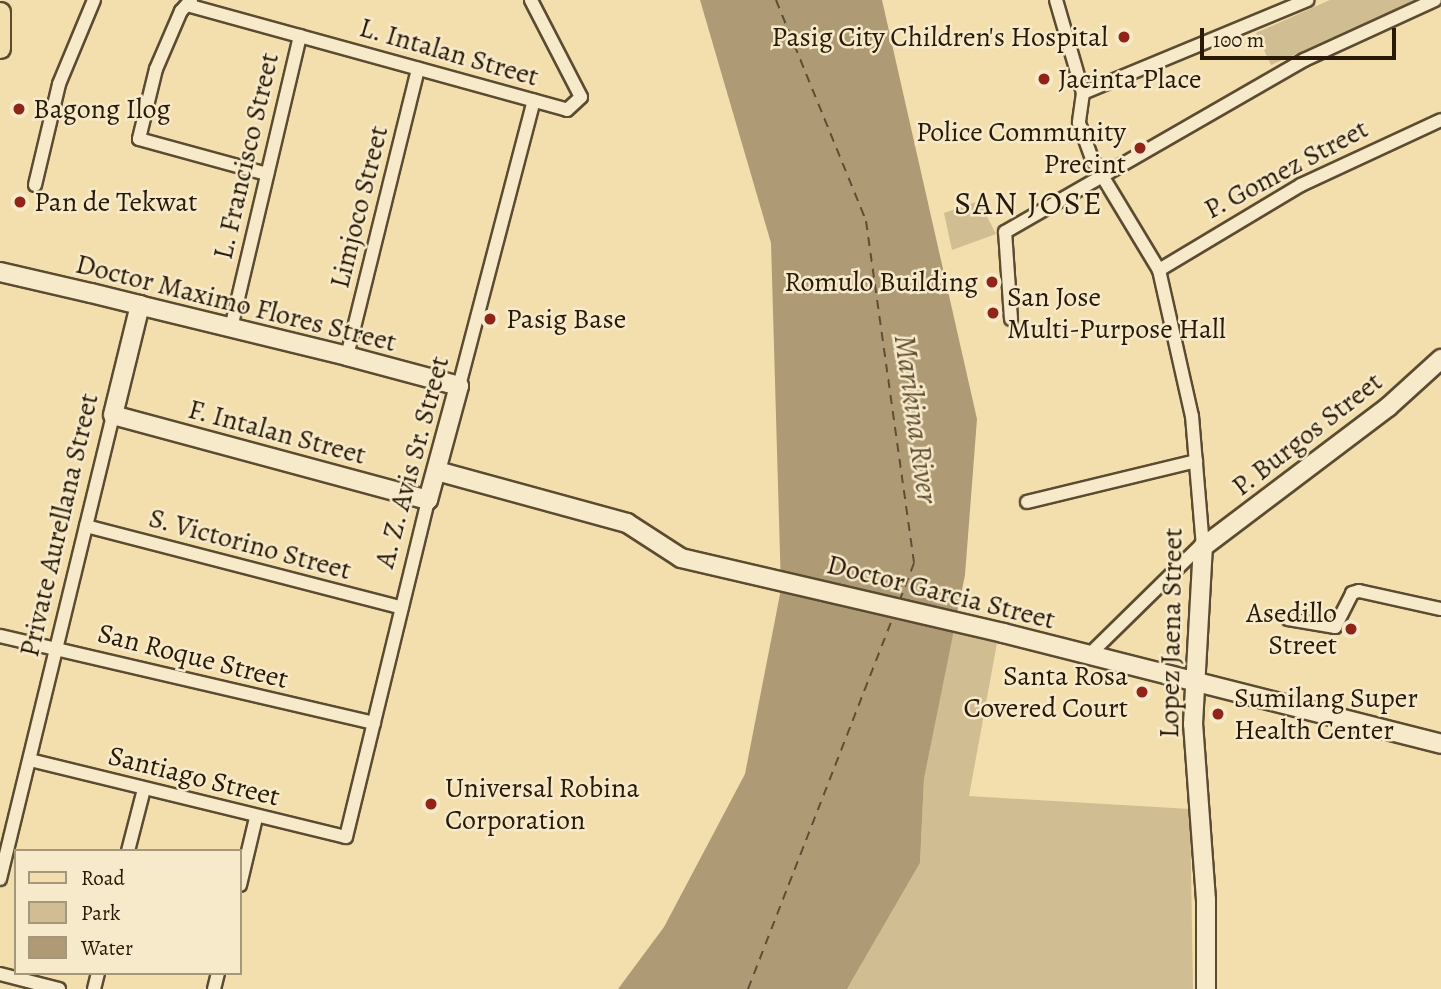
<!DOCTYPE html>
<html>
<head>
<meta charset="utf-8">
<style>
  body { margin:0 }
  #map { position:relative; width:1441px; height:989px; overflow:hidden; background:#f3dead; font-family:Alegreya,serif }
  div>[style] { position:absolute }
  .green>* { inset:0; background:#d0bd91 }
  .water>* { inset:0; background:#ae9b75 }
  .ferry>* { height:2px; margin-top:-1px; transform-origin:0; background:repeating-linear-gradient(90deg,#5e4e33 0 9px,transparent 0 16px) }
  .roads { filter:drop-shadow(2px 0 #5b4b30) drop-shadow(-2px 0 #5b4b30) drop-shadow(0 2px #5b4b30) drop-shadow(0 -2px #5b4b30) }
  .street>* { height:12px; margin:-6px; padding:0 6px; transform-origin:6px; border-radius:6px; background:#f7eaca }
  .secondary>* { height:18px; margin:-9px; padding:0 9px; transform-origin:9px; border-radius:9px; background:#f7eaca }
  .primary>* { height:19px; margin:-9.5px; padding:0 9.5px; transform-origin:9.5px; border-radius:9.5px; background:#f3dead }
  .dots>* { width:19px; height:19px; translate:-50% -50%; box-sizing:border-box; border:4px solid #f7eaca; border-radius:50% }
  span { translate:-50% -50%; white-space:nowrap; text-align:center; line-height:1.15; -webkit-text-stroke:5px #f7eaca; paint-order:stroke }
  .poi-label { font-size:28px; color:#281a07 }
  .right { translate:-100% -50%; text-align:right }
  .left { translate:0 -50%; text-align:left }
  .street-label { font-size:28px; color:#281a07 }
  .water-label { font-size:30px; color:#5e4e33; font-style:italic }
  .quarter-label { font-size:32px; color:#281a07; letter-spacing:2px }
  .legend { position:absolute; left:14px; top:849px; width:228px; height:126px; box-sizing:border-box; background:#f7eaca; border:2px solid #a4977c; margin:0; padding:9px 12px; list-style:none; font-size:21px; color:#281a07 }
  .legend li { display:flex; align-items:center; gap:14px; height:35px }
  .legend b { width:35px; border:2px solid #a4977c }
  .scale { position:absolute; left:1200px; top:28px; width:196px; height:32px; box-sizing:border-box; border:4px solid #281a07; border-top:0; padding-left:9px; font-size:21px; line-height:24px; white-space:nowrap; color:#281a07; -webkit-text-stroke:5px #f7eaca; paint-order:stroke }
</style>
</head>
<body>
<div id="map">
  <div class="green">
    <i style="clip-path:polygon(1330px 0,1419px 0,1271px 65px,1256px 33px)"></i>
    <i style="clip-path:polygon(979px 201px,996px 234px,952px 250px,944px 213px)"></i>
    <i style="clip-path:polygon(953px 632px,997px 643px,969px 796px,1190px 809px,1193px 989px,847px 989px,920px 863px,924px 779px)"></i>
  </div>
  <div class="water">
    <i style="clip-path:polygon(700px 0,882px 0,977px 419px,965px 575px,924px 779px,920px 863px,847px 989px,618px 989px,664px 927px,745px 774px,781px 589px,771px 243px)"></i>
  </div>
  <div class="ferry">
    <i style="left:776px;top:0;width:239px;rotate:67.8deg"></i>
    <i style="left:866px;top:221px;width:345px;rotate:82deg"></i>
    <i style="left:914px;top:563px;width:40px;rotate:111deg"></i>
    <i style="left:748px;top:989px;width:401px;rotate:-68.7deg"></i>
  </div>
  <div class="roads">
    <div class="street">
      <i style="left:191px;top:0;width:15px;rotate:132deg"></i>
      <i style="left:181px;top:11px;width:63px;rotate:113.3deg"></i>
      <i style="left:156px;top:69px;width:72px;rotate:103.7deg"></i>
      <i style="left:139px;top:139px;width:133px;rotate:15.3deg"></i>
      <i style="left:1056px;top:0;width:97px;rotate:73.8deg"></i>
      <i style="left:187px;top:5px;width:394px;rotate:15.4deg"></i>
      <i style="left:567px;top:110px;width:19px;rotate:-43deg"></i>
      <i style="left:581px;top:97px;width:109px;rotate:-117.3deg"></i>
      <i style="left:1083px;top:93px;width:30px;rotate:98deg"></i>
      <i style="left:1079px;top:123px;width:38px;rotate:70deg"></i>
      <i style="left:1092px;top:159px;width:130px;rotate:58.9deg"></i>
      <i style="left:1159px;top:270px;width:150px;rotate:77.3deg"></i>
      <i style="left:1192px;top:416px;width:131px;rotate:85.2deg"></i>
      <i style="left:1083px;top:93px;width:243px;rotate:-22.5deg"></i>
      <i style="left:35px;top:185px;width:104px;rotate:-76.6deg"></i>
      <i style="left:59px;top:84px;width:91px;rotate:-67.4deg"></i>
      <i style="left:1159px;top:270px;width:165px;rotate:-30.9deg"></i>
      <i style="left:1301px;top:185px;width:154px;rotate:-24.9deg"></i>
      <i style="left:1011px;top:319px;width:87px;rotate:-93.9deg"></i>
      <i style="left:1005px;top:232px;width:345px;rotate:-29.9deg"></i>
      <i style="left:1304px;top:60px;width:144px;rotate:-24.6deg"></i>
      <i style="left:231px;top:328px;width:300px;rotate:-76.7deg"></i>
      <i style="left:347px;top:356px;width:296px;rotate:-76.1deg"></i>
      <i style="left:459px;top:386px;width:295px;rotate:-75.3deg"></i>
      <i style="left:1027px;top:502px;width:174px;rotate:-13.6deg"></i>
      <i style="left:86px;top:526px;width:326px;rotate:14.5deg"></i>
      <i style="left:1288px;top:619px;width:48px;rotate:9.7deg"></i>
      <i style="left:1335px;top:627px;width:38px;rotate:-63deg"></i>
      <i style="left:1352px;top:593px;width:7px;rotate:-16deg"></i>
      <i style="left:1359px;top:591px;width:84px;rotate:12.4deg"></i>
      <i style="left:0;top:636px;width:384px;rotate:13.1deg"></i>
      <i style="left:1095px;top:649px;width:144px;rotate:-44.4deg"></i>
      <i style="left:30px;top:760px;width:325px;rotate:13.7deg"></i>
      <i style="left:346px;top:837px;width:347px;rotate:-76.3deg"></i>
      <i style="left:128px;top:851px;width:64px;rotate:-75.5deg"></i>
      <i style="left:0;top:879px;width:478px;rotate:-76.3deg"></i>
      <i style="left:240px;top:885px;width:69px;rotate:-76.6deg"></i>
      <i style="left:0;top:974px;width:61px;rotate:14.3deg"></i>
      <i style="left:94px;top:989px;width:16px;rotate:-76deg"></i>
      <i style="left:214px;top:989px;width:16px;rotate:-76deg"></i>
    </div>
    <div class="secondary">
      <i style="left:0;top:272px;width:93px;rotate:13deg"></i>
      <i style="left:91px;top:293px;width:50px;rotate:13.8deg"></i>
      <i style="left:140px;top:305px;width:2px;rotate:27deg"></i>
      <i style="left:142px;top:306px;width:211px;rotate:13.7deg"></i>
      <i style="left:347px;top:356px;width:116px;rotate:15deg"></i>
      <i style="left:459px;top:386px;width:118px;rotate:105.2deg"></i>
      <i style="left:428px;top:500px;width:326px;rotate:-164.9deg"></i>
      <i style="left:113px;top:415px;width:113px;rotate:-76.2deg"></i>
      <i style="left:437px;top:471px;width:197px;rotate:15.3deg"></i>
      <i style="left:627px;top:523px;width:64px;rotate:32.9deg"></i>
      <i style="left:681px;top:558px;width:331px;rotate:13.1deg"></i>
      <i style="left:1003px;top:633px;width:452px;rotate:14.2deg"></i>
      <i style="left:1206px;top:989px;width:89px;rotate:-90deg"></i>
      <i style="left:1206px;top:900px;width:176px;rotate:-94.2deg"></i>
      <i style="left:1193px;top:724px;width:177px;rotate:-86.8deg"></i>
      <i style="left:1203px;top:547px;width:232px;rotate:-37.1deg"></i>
      <i style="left:1388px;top:407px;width:72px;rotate:-42.2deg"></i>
    </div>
    <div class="primary">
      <i style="left:0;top:12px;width:36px;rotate:90deg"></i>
    </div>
  </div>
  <div class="dots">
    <i style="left:1124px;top:37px;background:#8f2418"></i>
    <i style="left:1044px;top:79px;background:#8f2418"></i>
    <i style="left:19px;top:109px;background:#8f2418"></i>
    <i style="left:1140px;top:148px;background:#8f2418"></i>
    <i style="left:20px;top:202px;background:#8f2418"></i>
    <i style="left:992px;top:282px;background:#8f2418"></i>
    <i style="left:993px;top:313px;background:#8f2418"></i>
    <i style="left:490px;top:319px;background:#8f2418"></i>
    <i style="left:1351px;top:629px;background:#8f2418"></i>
    <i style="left:1142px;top:692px;background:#8f2418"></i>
    <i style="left:1218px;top:714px;background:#8f2418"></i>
    <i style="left:431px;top:804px;background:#8f2418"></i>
  </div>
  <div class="poi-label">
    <span class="right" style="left:1108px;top:37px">Pasig City Children's Hospital</span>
    <span class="left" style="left:1058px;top:79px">Jacinta Place</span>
    <span class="left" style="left:33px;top:109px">Bagong Ilog</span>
    <span class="right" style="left:1126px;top:148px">Police Community<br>Precint</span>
    <span class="left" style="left:34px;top:202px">Pan de Tekwat</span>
    <span class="right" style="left:978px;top:282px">Romulo Building</span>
    <span class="left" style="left:1007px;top:313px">San Jose<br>Multi-Purpose Hall</span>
    <span class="left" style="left:506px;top:319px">Pasig Base</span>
    <span class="right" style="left:1337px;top:629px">Asedillo<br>Street</span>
    <span class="right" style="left:1128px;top:692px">Santa Rosa<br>Covered Court</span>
    <span class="left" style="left:1234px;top:714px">Sumilang Super<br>Health Center</span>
    <span class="left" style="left:445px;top:804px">Universal Robina<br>Corporation</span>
  </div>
  <div class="street-label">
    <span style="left:449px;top:52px;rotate:16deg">L. Intalan Street</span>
    <span style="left:246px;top:156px;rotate:-77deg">L. Francisco Street</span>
    <span style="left:1286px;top:169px;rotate:-28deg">P. Gomez Street</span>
    <span style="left:359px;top:207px;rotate:-76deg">Limjoco Street</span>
    <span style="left:236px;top:303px;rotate:14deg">Doctor Maximo Flores Street</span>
    <span style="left:277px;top:432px;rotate:15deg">F. Intalan Street</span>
    <span style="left:1307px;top:434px;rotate:-38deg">P. Burgos Street</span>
    <span style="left:412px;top:462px;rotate:-75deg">A. Z. Avis Sr. Street</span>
    <span style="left:59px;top:525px;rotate:-77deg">Private Aurellana Street</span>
    <span style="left:250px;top:544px;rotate:15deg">S. Victorino Street</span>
    <span style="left:941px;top:592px;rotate:14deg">Doctor Garcia Street</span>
    <span style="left:1171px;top:633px;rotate:-89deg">Lopez Jaena Street</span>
    <span style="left:193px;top:656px;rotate:14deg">San Roque Street</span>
    <span style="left:194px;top:776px;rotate:14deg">Santiago Street</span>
  </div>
  <div class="water-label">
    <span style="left:916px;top:419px;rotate:82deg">Marikina River</span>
  </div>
  <div class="quarter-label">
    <span style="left:1029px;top:203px">SAN JOSE</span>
  </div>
  <ul class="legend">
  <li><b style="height:9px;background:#f3dead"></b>Road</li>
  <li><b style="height:19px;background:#d0bd91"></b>Park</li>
  <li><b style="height:19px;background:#ae9b75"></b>Water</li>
  </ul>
  <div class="scale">100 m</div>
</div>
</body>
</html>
